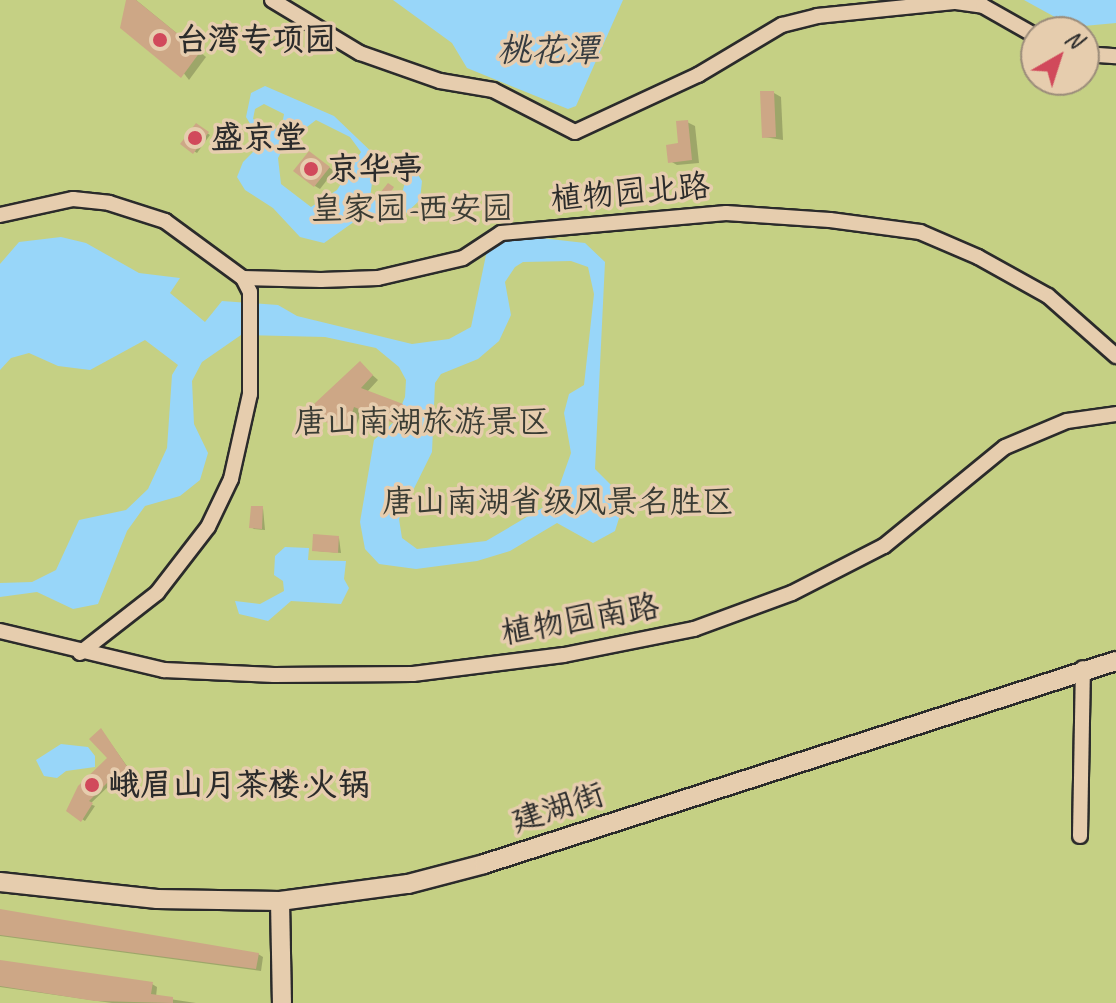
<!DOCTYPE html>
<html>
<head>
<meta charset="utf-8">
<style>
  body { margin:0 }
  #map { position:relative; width:1116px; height:1003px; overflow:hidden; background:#e6cdae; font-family:Caveat,"LXGW WenKai TC",sans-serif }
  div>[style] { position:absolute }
  .green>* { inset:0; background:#c5d084 }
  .water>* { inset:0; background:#98d6f9 }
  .shadow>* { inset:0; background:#0003 }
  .building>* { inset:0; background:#cda786 }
  .roads { filter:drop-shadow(2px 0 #2b2b2b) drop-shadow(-2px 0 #2b2b2b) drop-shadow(0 2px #2b2b2b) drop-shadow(0 -2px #2b2b2b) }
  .minor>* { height:14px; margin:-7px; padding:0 7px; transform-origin:7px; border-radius:7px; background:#e6cdae }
  .tertiary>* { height:18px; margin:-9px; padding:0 9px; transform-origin:9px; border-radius:9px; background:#e6cdae }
  .dots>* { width:22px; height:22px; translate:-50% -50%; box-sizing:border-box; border:4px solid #e6cdae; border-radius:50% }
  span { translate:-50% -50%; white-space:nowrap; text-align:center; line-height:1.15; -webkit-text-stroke:7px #e6cdae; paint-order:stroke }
  .poi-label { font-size:32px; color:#2b2b2b; font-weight:700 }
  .left { translate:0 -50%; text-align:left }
  .street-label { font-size:32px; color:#2b2b2b }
  .park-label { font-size:32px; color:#3a3c34 }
  .water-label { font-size:34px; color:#363c40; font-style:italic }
  .north { position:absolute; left:1020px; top:16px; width:80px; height:80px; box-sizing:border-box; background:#e6cdae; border:2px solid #9b8c7a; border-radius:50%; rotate:39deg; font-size:22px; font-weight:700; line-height:32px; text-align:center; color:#2b2b2b }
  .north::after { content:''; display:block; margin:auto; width:28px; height:36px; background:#d1495b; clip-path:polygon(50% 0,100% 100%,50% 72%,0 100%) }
</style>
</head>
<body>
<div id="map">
  <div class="green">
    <i style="clip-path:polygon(evenodd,0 0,1116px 0,1116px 1003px,0 1003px,0 0,1036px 32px,1084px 32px,1084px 80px,1036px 80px,1036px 32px)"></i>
  </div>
  <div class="water">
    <i style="clip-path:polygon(393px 0,623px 0,576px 106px,568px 109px,467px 68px,452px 43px)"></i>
    <i style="clip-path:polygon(1024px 0,1116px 0,1116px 23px,1073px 27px)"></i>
    <i style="clip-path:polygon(evenodd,265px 86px,334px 116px,380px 160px,415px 170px,422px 181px,420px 200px,402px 217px,358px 219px,324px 243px,300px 237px,273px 208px,245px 190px,237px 177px,243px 162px,262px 143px,246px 117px,251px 93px,265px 86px,264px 104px,284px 114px,282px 125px,275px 129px,253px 119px,255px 109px,264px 104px,265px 86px,316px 120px,350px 137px,361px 152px,337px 190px,311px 207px,281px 184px,278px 158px,286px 143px,316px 120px,265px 86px,380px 176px,395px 176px,405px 182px,399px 205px,392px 208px,370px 198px,372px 183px,380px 176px)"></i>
    <i style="clip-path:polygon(evenodd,505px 234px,585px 243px,605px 262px,595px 469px,625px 499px,615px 531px,593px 543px,557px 523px,510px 551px,477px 561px,416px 569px,379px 564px,365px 549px,360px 522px,374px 440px,395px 421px,405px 397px,406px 380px,399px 367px,376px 348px,325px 337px,241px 335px,202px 362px,192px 381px,194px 424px,208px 453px,200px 480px,180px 496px,145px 506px,127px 531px,98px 604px,73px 609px,37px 592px,0 597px,0 583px,32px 582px,56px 570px,79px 520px,126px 510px,148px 489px,167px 448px,172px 375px,178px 365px,145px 340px,90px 370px,58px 366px,29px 353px,11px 358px,0 370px,0 264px,19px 242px,61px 237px,86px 243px,139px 273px,180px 278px,170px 293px,205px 322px,222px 301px,278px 305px,297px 316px,412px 344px,449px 339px,471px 327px,486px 255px,490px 244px,505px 234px,571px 261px,588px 267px,594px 294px,584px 385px,569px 394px,564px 413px,571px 453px,554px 501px,486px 541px,417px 549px,402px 538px,399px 519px,432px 452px,435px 383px,441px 374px,478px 359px,499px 341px,511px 315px,505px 282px,515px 267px,523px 262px,571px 261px)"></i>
    <i style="clip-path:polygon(285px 547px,309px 548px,308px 560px,346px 561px,344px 579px,349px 588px,341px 604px,291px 601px,268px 621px,239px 614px,235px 601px,260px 604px,284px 591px,283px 581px,274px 575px,275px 556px)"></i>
    <i style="clip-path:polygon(61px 744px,88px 747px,95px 756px,95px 767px,66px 771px,57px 778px,44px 776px,36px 760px)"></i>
  </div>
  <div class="shadow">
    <i style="clip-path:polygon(128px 0,136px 0,206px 57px,189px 80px)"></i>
    <i style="clip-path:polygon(774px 93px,781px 97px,783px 140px,764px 137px)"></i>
    <i style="clip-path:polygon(687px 122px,695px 126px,699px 163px,677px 165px,670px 161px)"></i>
    <i style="clip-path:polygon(197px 126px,210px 135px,197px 153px,183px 144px)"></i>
    <i style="clip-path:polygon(314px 156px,334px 171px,320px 189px,315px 186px)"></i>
    <i style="clip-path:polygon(360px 364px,378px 380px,367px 392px,409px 410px,404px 426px,362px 409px,355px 430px,328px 422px)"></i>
    <i style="clip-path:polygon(263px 508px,265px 530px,254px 529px,251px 527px)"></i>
    <i style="clip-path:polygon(339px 538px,341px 553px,317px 551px)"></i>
    <i style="clip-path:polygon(102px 731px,134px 776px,118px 786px,113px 782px,90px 804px,95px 806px,85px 821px,68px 810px,109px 758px)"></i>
    <i style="clip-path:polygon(0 911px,258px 954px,263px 957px,261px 971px,0 936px)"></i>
    <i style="clip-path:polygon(0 962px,152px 984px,157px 987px,156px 997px,196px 1003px,112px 1003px,0 987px)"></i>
  </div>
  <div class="building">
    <i style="clip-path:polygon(126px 0,136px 0,200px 52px,181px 78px,120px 28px)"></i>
    <i style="clip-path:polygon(760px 91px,774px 91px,776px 137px,762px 138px)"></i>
    <i style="clip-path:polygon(688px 120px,692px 160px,668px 163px,666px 145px,678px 143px,676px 121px)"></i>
    <i style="clip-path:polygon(196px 123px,209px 132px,193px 154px,180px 144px)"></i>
    <i style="clip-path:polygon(309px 151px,330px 167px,314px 187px,293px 171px)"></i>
    <i style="clip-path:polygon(388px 183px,394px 187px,387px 198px,380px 193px)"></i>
    <i style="clip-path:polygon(360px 361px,373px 375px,361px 388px,403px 404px,396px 424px,354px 407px,347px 428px,327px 423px,314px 404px)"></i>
    <i style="clip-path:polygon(251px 506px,263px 506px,262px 529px,249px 528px)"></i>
    <i style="clip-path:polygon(313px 534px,339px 536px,338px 553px,312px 551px)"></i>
    <i style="clip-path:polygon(101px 728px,132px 774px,113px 786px,110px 780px,89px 801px,93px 803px,81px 822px,66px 811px,78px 786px,107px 758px,89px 739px)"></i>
    <i style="clip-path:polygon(0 909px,259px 953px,256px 969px,0 935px)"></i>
    <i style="clip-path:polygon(0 960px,153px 982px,151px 994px,173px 997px,173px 1003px,95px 1001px,0 986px)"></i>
  </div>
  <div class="roads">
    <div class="minor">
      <i style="left:272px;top:0;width:103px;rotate:31.1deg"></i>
      <i style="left:360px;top:53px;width:85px;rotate:19.3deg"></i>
      <i style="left:440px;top:81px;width:54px;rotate:9.6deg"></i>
      <i style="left:493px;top:90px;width:92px;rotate:27.1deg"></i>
      <i style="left:575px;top:132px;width:136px;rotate:-24.9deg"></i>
      <i style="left:698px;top:75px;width:98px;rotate:-30.8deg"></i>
      <i style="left:782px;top:25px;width:36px;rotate:-14deg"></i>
      <i style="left:817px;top:16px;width:140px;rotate:-5.8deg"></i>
      <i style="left:956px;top:2px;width:27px;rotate:8deg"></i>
      <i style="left:983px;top:6px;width:61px;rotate:29.5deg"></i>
      <i style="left:1084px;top:54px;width:32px;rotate:4deg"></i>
      <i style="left:0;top:215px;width:75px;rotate:-12.4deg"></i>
      <i style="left:73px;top:199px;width:36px;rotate:6deg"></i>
      <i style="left:109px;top:203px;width:59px;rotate:17.8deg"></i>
      <i style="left:165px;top:221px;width:97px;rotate:36.2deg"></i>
      <i style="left:243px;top:278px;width:78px;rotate:1.5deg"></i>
      <i style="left:321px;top:280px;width:57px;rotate:-2deg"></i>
      <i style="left:378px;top:278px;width:87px;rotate:-13.2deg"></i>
      <i style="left:463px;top:258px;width:45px;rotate:-33.3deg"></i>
      <i style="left:501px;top:233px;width:226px;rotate:-5.1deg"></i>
      <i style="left:726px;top:213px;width:104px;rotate:3.9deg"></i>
      <i style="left:830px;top:220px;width:91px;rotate:7.6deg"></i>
      <i style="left:920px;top:232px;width:63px;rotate:23.3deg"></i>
      <i style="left:978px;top:257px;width:80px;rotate:29.1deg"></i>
      <i style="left:1048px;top:296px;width:91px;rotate:41.4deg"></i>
      <i style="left:0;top:631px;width:169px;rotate:13.4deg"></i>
      <i style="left:164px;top:670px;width:110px;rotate:2.6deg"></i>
      <i style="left:274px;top:675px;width:139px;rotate:-0.4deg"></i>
      <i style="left:413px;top:674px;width:152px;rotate:-7.2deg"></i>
      <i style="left:564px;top:655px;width:133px;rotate:-11.3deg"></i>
      <i style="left:694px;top:629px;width:104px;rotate:-20.2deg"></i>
      <i style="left:792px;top:593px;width:103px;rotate:-27.1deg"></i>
      <i style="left:884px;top:546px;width:156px;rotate:-39.3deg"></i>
      <i style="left:1005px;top:447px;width:67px;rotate:-22.8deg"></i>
      <i style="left:1067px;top:421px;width:49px;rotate:-8.1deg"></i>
      <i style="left:80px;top:653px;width:98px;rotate:-37.9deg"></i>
      <i style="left:157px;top:593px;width:83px;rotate:-52.3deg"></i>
      <i style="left:208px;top:527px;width:53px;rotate:-64.4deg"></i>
      <i style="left:231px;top:479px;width:87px;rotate:-77.4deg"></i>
      <i style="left:250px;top:394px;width:102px;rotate:-90deg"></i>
      <i style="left:250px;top:292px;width:16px;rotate:-117deg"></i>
      <i style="left:1080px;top:836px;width:168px;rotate:-89deg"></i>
    </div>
    <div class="tertiary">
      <i style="left:0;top:882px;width:158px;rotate:6.2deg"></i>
      <i style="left:157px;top:899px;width:123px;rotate:0.9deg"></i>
      <i style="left:280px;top:901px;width:129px;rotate:-7.6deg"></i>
      <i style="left:408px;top:884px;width:79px;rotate:-14.7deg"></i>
      <i style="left:484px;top:864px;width:664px;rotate:-17.81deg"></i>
      <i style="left:280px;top:901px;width:102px;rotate:88.9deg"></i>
    </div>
  </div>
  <div class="dots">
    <i style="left:160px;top:40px;background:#d1495b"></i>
    <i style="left:195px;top:138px;background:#d1495b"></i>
    <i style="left:311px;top:169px;background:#d1495b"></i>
    <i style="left:92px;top:785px;background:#d1495b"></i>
  </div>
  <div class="poi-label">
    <span class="left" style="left:176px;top:40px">台湾专项园</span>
    <span class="left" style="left:211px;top:138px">盛京堂</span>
    <span class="left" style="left:327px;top:169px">京华亭</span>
    <span class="left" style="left:108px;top:785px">峨眉山月茶楼·火锅</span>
  </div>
  <div class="street-label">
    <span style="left:630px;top:193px;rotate:-5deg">植物园北路</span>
    <span style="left:580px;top:620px;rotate:-10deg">植物园南路</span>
    <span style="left:558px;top:808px;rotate:-18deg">建湖街</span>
  </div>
  <div class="park-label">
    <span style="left:412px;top:209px">皇家园-西安园</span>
    <span style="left:422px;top:422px">唐山南湖旅游景区</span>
    <span style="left:558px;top:502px">唐山南湖省级风景名胜区</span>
  </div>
  <div class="water-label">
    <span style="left:548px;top:50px">桃花潭</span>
  </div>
  <div class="north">N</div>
</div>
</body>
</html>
